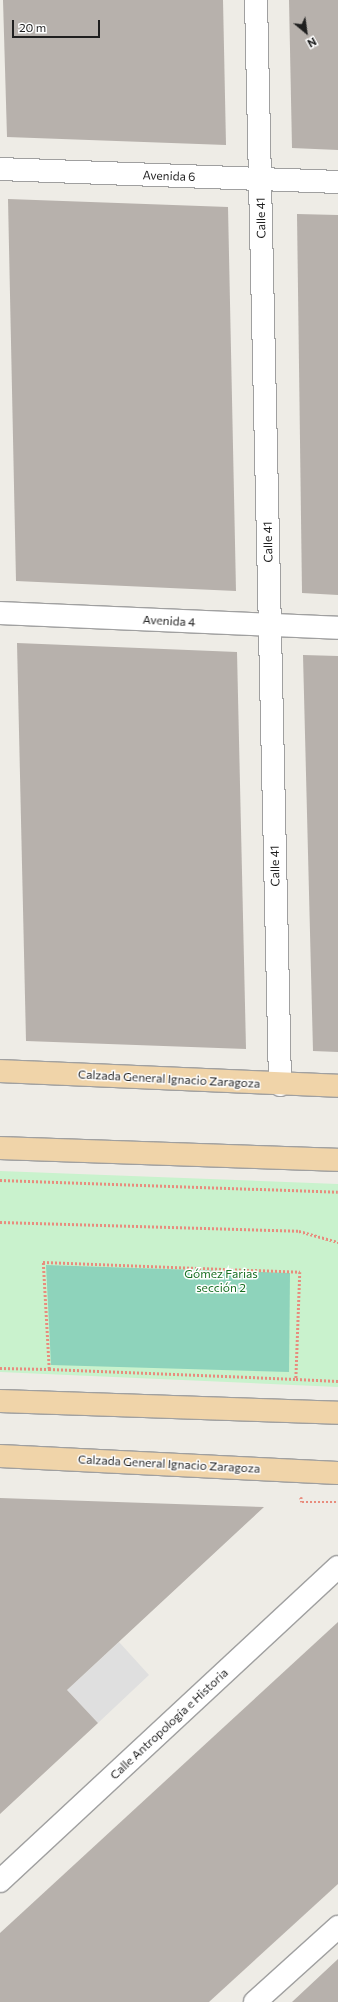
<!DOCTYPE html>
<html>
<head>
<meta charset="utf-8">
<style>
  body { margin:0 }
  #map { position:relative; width:338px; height:2002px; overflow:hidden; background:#eeece6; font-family:Commissioner,sans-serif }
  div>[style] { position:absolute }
  .park>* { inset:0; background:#c9f2cd }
  .pitch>* { inset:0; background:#8ed3bb }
  .parking>* { inset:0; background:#dfdfdf }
  .building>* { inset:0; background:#b7b1ac }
  .path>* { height:2.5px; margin-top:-1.25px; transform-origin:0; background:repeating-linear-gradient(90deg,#e88c7d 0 2px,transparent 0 4px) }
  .roads { filter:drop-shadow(1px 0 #a0a0a0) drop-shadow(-1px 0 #a0a0a0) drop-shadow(0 1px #a0a0a0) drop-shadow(0 -1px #a0a0a0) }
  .minor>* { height:22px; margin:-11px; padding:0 11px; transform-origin:11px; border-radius:11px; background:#fff }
  .major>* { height:22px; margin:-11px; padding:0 11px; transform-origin:11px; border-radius:11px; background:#f0d4a9 }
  span { translate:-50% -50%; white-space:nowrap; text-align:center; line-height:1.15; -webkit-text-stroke:3px #fff; paint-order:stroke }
  .street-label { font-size:12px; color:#1f1f1f }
  .park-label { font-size:12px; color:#1a7024 }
  .north { position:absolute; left:286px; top:12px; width:40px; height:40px; -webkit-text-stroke:3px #fff; paint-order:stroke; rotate:151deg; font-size:11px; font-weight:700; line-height:16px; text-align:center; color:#1f1f1f }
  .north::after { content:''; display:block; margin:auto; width:14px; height:18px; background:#1f1f1f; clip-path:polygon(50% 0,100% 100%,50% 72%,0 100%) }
  .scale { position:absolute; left:12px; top:20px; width:88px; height:18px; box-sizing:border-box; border:2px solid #1f1f1f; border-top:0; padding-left:5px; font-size:12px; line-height:14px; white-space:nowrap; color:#1f1f1f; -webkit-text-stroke:3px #fff; paint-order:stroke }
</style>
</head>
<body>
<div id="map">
  <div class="park">
    <i style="clip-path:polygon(0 1171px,338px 1184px,338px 1387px,0 1372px)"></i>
  </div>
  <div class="pitch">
    <i style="clip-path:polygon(46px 1265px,290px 1273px,289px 1372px,51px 1365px)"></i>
  </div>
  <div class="parking">
    <i style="clip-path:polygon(119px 1642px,149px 1675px,98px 1723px,67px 1690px)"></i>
  </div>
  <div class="building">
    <i style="clip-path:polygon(3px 0,223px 0,226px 145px,7px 137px)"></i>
    <i style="clip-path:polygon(289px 0,338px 0,338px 150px,292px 148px)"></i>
    <i style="clip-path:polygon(8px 199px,228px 207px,236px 591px,16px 581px)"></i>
    <i style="clip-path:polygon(297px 214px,338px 215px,338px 595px,302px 593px)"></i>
    <i style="clip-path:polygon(17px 643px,237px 652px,246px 1049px,26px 1041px)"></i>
    <i style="clip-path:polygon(303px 655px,338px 656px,338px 1052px,313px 1051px)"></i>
    <i style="clip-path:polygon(0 1498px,264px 1507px,67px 1690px,98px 1723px,0 1814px)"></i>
    <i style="clip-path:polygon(338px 1622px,338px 1884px,209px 2002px,0 2002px,0 1933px)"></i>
    <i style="clip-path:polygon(338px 1959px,338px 2002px,292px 2002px)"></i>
  </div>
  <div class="path">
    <i style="left:0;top:1180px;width:338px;rotate:2deg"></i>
    <i style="left:0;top:1222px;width:299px;rotate:1.7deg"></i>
    <i style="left:299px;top:1231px;width:41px;rotate:15.8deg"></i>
    <i style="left:0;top:1368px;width:49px;rotate:1.2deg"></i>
    <i style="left:49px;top:1369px;width:107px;rotate:-93.2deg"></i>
    <i style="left:43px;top:1262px;width:257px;rotate:2.2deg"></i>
    <i style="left:300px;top:1272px;width:107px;rotate:92.1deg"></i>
    <i style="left:296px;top:1379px;width:42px;rotate:2.7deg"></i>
    <i style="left:49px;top:1369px;width:247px;rotate:2.3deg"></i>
    <i style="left:301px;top:1497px;width:5px;rotate:79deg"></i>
    <i style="left:302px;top:1502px;width:36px"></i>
  </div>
  <div class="roads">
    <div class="minor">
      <i style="left:256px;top:0;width:1085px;rotate:88.73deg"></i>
      <i style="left:0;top:169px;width:338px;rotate:2.2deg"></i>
      <i style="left:0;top:613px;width:338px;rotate:2.5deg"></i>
      <i style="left:0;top:1881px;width:461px;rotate:-42.9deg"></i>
      <i style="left:255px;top:2002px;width:112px;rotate:-42.1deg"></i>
    </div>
    <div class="major">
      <i style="left:0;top:1071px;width:338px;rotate:2.5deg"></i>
      <i style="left:0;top:1148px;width:338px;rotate:2deg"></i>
      <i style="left:0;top:1401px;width:338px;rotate:2deg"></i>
      <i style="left:0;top:1456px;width:338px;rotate:2.9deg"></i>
    </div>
  </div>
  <div class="street-label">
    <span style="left:169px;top:176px;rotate:2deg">Avenida 6</span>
    <span style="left:261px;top:218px;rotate:-91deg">Calle 41</span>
    <span style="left:268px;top:542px;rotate:-91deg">Calle 41</span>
    <span style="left:169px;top:621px;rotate:3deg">Avenida 4</span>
    <span style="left:275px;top:866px;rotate:-91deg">Calle 41</span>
    <span style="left:169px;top:1079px;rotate:3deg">Calzada General Ignacio Zaragoza</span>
    <span style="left:169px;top:1464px;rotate:3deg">Calzada General Ignacio Zaragoza</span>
    <span style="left:169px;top:1724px;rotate:-43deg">Calle Antropología e Historia</span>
  </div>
  <div class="park-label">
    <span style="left:221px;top:1281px">Gómez Farias<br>sección 2</span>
  </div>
  <div class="north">N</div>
  <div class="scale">20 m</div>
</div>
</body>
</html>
